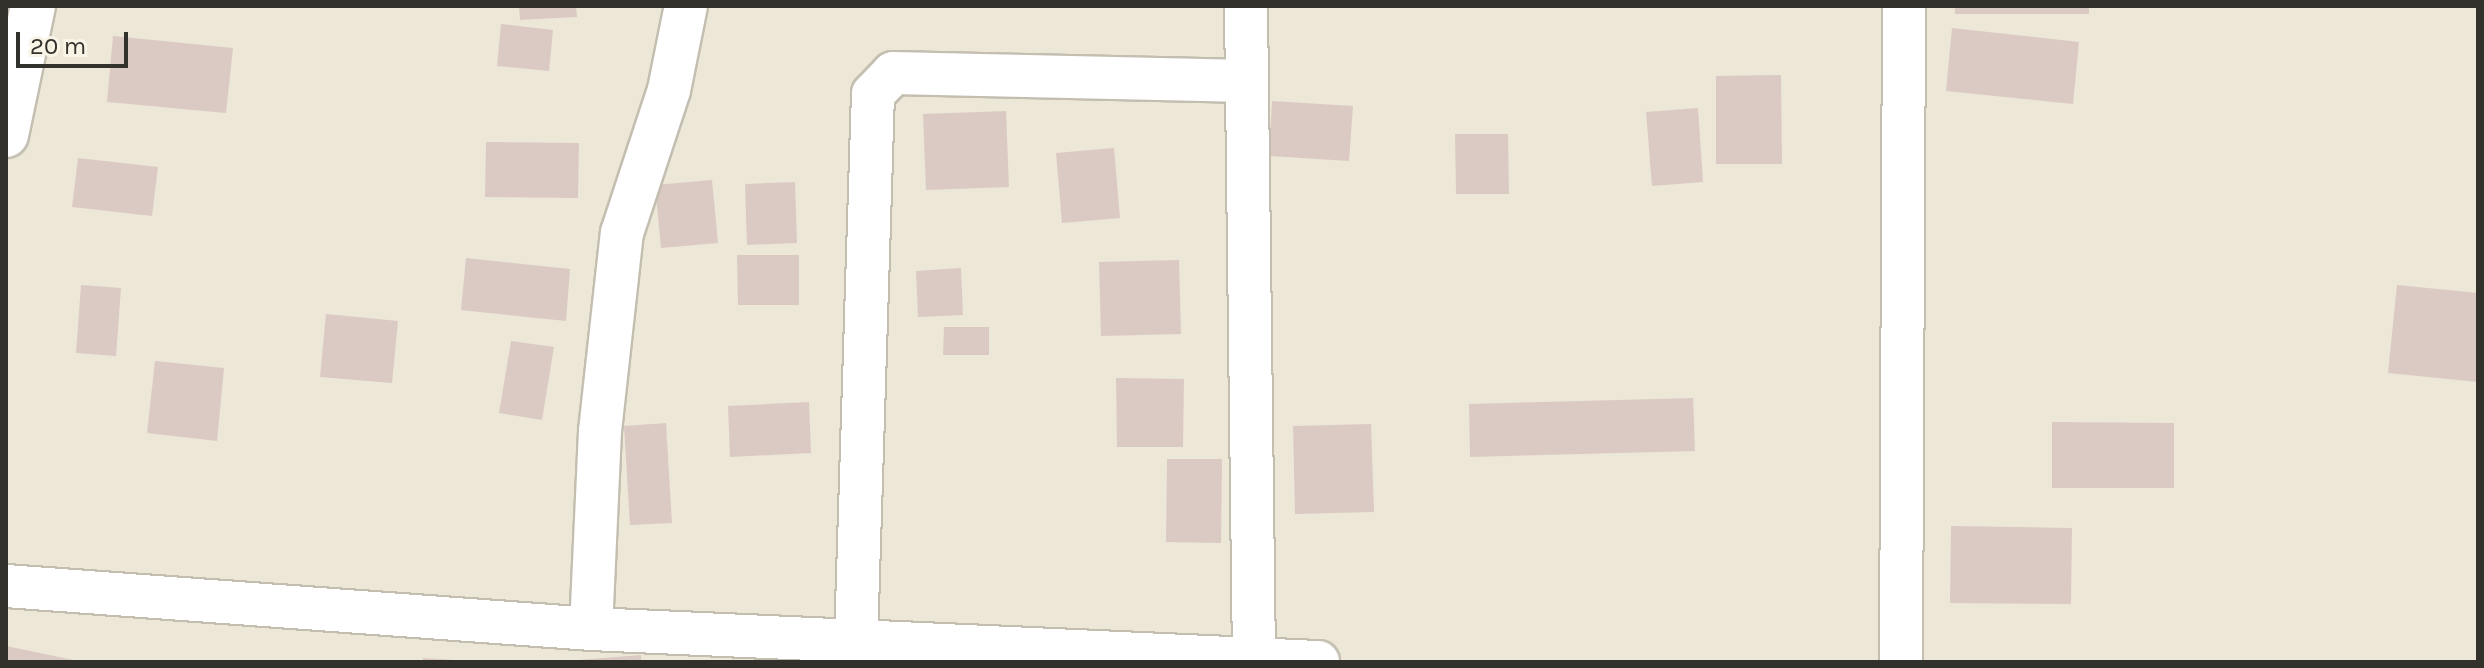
<!DOCTYPE html>
<html>
<head>
<meta charset="utf-8">
<style>
  body { margin:0 }
  #map { position:relative; width:2484px; height:668px; overflow:hidden; background:#ede7d8; font-family:Karla,sans-serif }
  div>[style] { position:absolute }
  .building>* { inset:0; background:#dbcac4 }
  .roads { filter:drop-shadow(2px 0 #c3beb0) drop-shadow(-2px 0 #c3beb0) drop-shadow(0 2px #c3beb0) drop-shadow(0 -2px #c3beb0) }
  .street>* { height:42px; margin:-21px; padding:0 21px; transform-origin:21px; border-radius:21px; background:#fff }
  .secondary>* { height:44px; margin:-22px; padding:0 22px; transform-origin:22px; border-radius:22px; background:#fff }
  span { translate:-50% -50%; white-space:nowrap; text-align:center; line-height:1.15; -webkit-text-stroke:7px #faf4e6; paint-order:stroke }
  .frame { position:absolute; inset:0; border:8px solid #33312c; pointer-events:none }
  .scale { position:absolute; left:16px; top:32px; width:112px; height:36px; box-sizing:border-box; border:4px solid #33312c; border-top:0; padding-left:10px; font-size:24px; line-height:28px; white-space:nowrap; color:#33312c; -webkit-text-stroke:6px #faf4e6; paint-order:stroke }
</style>
</head>
<body>
<div id="map">
  <div class="building">
    <i style="clip-path:polygon(519px 6px,576px 6px,577px 17px,520px 20px)"></i>
    <i style="clip-path:polygon(1955px 6px,2089px 6px,2089px 14px,1955px 14px)"></i>
    <i style="clip-path:polygon(501px 24px,553px 30px,549px 71px,497px 66px)"></i>
    <i style="clip-path:polygon(1952px 28px,2079px 42px,2073px 104px,1946px 91px)"></i>
    <i style="clip-path:polygon(113px 36px,233px 48px,226px 113px,107px 102px)"></i>
    <i style="clip-path:polygon(1781px 75px,1782px 164px,1716px 164px,1716px 76px)"></i>
    <i style="clip-path:polygon(1272px 101px,1353px 106px,1349px 161px,1269px 156px)"></i>
    <i style="clip-path:polygon(1698px 108px,1703px 182px,1652px 186px,1646px 112px)"></i>
    <i style="clip-path:polygon(1006px 111px,1009px 187px,926px 190px,923px 114px)"></i>
    <i style="clip-path:polygon(1455px 134px,1508px 134px,1509px 194px,1456px 194px)"></i>
    <i style="clip-path:polygon(486px 142px,579px 143px,578px 198px,485px 197px)"></i>
    <i style="clip-path:polygon(1114px 148px,1120px 218px,1062px 223px,1056px 153px)"></i>
    <i style="clip-path:polygon(78px 158px,158px 167px,152px 216px,72px 207px)"></i>
    <i style="clip-path:polygon(712px 180px,718px 243px,661px 248px,655px 185px)"></i>
    <i style="clip-path:polygon(795px 182px,797px 243px,747px 245px,745px 184px)"></i>
    <i style="clip-path:polygon(737px 255px,799px 255px,799px 305px,738px 305px)"></i>
    <i style="clip-path:polygon(466px 258px,570px 269px,566px 321px,461px 310px)"></i>
    <i style="clip-path:polygon(1179px 260px,1181px 334px,1101px 336px,1099px 262px)"></i>
    <i style="clip-path:polygon(961px 268px,963px 315px,918px 317px,916px 271px)"></i>
    <i style="clip-path:polygon(81px 285px,121px 288px,116px 356px,76px 353px)"></i>
    <i style="clip-path:polygon(2397px 285px,2478px 293px,2478px 382px,2388px 373px)"></i>
    <i style="clip-path:polygon(326px 314px,398px 321px,392px 383px,320px 377px)"></i>
    <i style="clip-path:polygon(944px 327px,989px 327px,989px 355px,943px 355px)"></i>
    <i style="clip-path:polygon(511px 341px,554px 347px,542px 420px,499px 413px)"></i>
    <i style="clip-path:polygon(155px 361px,224px 368px,217px 441px,147px 433px)"></i>
    <i style="clip-path:polygon(1116px 378px,1184px 379px,1183px 447px,1117px 447px)"></i>
    <i style="clip-path:polygon(1693px 398px,1695px 451px,1470px 457px,1469px 404px)"></i>
    <i style="clip-path:polygon(809px 402px,811px 453px,730px 457px,728px 406px)"></i>
    <i style="clip-path:polygon(2052px 422px,2174px 423px,2174px 488px,2052px 488px)"></i>
    <i style="clip-path:polygon(666px 423px,672px 523px,630px 525px,624px 426px)"></i>
    <i style="clip-path:polygon(1371px 424px,1374px 512px,1295px 514px,1293px 426px)"></i>
    <i style="clip-path:polygon(1167px 459px,1222px 459px,1221px 543px,1166px 542px)"></i>
    <i style="clip-path:polygon(1951px 526px,2072px 528px,2071px 604px,1950px 603px)"></i>
    <i style="clip-path:polygon(6px 646px,78px 661px,78px 662px,6px 662px)"></i>
    <i style="clip-path:polygon(641px 655px,641px 662px,578px 662px,578px 660px)"></i>
    <i style="clip-path:polygon(423px 658px,454px 660px,454px 662px,423px 662px)"></i>
  </div>
  <div class="roads">
    <div class="street">
      <i style="left:1246px;top:6px;width:656px;rotate:89.3deg"></i>
      <i style="left:6px;top:586px;width:587px;rotate:4.2deg"></i>
      <i style="left:591px;top:629px;width:728px;rotate:2.6deg"></i>
      <i style="left:591px;top:629px;width:198px;rotate:-87.4deg"></i>
      <i style="left:600px;top:431px;width:199px;rotate:-83.7deg"></i>
      <i style="left:622px;top:233px;width:151px;rotate:-71.8deg"></i>
      <i style="left:669px;top:90px;width:86px;rotate:-78.6deg"></i>
      <i style="left:856px;top:640px;width:546px;rotate:-88.22deg"></i>
      <i style="left:873px;top:94px;width:29px;rotate:-46deg"></i>
      <i style="left:893px;top:73px;width:354px;rotate:1.3deg"></i>
      <i style="left:1901px;top:662px;width:656px;rotate:-89.74deg"></i>
    </div>
    <div class="secondary">
      <i style="left:6px;top:135px;width:132px;rotate:-78.2deg"></i>
    </div>
  </div>
  <div class="frame"></div>
  <div class="scale">20 m</div>
</div>
</body>
</html>
